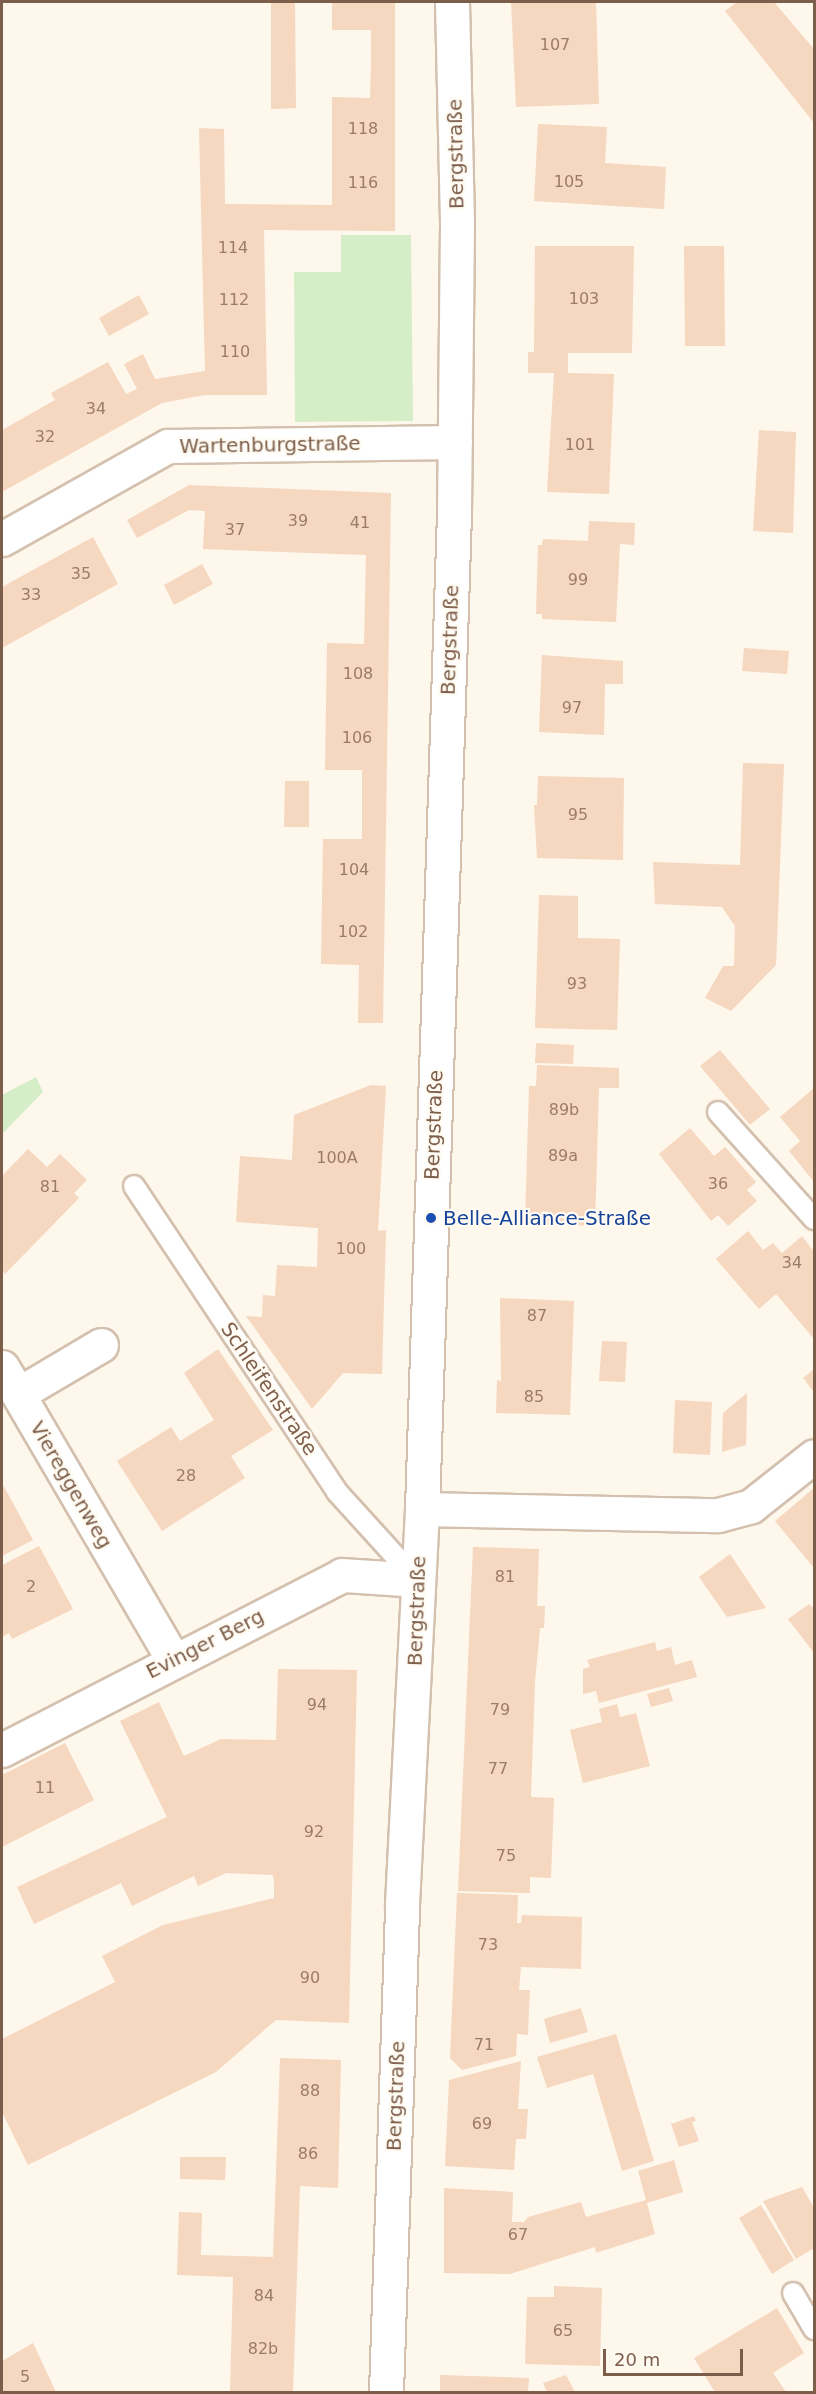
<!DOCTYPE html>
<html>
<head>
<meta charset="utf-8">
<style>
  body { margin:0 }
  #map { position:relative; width:816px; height:2394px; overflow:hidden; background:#fef7eb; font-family:"DejaVu Sans",sans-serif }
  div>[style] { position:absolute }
  .green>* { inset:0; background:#d5eec7 }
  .building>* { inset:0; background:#f6d7c0 }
  .roads { filter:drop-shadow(2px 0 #d3c0ae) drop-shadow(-2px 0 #d3c0ae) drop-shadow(0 2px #d3c0ae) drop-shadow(0 -2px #d3c0ae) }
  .lane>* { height:20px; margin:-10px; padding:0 10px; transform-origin:10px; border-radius:10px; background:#fff }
  .street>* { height:33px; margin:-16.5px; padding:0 16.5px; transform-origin:16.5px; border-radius:16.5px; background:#fff }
  .secondary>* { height:33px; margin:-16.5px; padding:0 16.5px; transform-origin:16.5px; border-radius:16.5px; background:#fff }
  .dots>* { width:16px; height:16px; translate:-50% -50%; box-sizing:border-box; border:3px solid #fffbf3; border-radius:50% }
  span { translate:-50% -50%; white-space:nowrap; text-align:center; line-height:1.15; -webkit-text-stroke:4.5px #fffbf3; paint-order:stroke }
  .number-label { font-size:16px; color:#9b7c68 }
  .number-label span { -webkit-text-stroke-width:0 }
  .street-label { font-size:20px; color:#7d5e4a }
  .transit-label { font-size:20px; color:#164399 }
  .left { translate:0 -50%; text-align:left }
  .frame { position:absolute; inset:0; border:3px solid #7d5e4a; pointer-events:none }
  .scale { position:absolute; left:603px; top:2349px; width:140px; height:27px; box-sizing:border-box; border:3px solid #7d5e4a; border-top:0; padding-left:8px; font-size:18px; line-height:21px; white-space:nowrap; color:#7d5e4a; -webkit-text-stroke:4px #fffbf3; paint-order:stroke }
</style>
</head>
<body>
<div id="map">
  <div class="green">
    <i style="clip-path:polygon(341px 235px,411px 235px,413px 421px,295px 422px,294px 272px,341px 272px)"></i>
    <i style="clip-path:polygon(36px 1077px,43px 1092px,2px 1134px,2px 1095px)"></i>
  </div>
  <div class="building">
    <i style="clip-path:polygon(271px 2px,295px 2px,296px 108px,271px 109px)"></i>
    <i style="clip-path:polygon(332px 2px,395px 2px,395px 231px,264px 230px,267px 395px,205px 395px,162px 403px,2px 492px,2px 430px,55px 400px,51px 393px,108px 362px,126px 394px,137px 389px,124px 364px,143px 354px,155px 379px,205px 371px,199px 128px,224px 129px,225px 204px,332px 205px,332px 97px,370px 98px,371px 65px,371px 30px,332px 30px)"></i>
    <i style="clip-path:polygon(511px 2px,596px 2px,599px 104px,516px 107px)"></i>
    <i style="clip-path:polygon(737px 2px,774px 2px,814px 49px,814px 123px,725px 11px)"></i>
    <i style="clip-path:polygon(538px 124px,607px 127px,605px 163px,666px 167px,664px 209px,534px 201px)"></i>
    <i style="clip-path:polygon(535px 246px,634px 246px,632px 353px,568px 353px,568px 373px,614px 374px,609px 494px,547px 492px,554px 373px,528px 373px,528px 352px,534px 352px)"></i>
    <i style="clip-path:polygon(684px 246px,724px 246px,725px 346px,685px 346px)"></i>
    <i style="clip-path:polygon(139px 295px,149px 314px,109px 336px,99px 318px)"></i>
    <i style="clip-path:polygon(759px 430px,796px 432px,793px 533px,753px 531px)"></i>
    <i style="clip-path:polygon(189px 485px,391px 493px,383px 1023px,358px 1023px,359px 965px,321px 964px,323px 839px,362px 839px,362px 770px,325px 770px,327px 643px,364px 644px,366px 555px,203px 549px,205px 511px,189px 510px,137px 538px,127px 520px)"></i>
    <i style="clip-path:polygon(589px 521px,635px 523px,634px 545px,620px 544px,616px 622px,542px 619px,542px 614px,536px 614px,538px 545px,542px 545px,543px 539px,588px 541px)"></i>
    <i style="clip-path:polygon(93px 537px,118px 584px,2px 648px,2px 587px)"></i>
    <i style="clip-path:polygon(202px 564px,213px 584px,174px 605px,164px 585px)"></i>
    <i style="clip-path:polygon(744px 648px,789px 651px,787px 674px,742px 671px)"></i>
    <i style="clip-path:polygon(542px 655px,623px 661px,623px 684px,605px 684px,604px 735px,539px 732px)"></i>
    <i style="clip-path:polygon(743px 763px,784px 764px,776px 965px,731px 1011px,705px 998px,723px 966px,734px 966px,735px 926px,722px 907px,655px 904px,653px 862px,740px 865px)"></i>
    <i style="clip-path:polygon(538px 776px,624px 778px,623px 860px,537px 858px,534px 805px,537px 805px)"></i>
    <i style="clip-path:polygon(285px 781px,309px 781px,309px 827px,284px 827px)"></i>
    <i style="clip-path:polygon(539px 895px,578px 896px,578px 938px,620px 939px,617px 1030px,535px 1028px)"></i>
    <i style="clip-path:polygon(536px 1043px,574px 1045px,573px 1064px,535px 1063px)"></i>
    <i style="clip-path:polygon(720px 1050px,770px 1109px,750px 1125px,700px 1066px)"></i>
    <i style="clip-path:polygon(537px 1065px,619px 1068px,619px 1088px,599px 1088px,595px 1226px,525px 1224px,529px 1086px,536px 1086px)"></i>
    <i style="clip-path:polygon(371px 1085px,386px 1086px,378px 1231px,386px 1230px,382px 1374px,343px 1373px,312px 1409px,246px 1316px,262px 1317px,263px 1295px,275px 1296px,277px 1265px,317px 1267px,318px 1228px,236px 1222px,240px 1156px,292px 1160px,294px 1115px)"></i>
    <i style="clip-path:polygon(814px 1088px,814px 1182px,789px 1151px,800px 1141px,780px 1117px)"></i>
    <i style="clip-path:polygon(690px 1128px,714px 1156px,725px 1147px,756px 1182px,747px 1190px,757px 1201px,728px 1226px,718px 1215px,711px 1221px,659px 1154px)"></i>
    <i style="clip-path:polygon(28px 1149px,47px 1167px,60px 1154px,87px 1180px,74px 1193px,79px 1198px,5px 1274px,2px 1270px,2px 1176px)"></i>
    <i style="clip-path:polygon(748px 1231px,763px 1250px,773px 1243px,782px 1253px,802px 1236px,814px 1252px,814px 1339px,776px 1294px,759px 1309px,716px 1259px)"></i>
    <i style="clip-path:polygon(500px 1298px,574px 1301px,570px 1415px,496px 1413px,497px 1380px,501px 1381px)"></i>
    <i style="clip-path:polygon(602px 1341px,627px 1342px,625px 1382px,599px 1381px)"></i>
    <i style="clip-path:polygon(218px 1349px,273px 1430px,231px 1456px,245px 1478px,162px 1531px,117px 1461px,171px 1427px,180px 1441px,214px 1420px,184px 1373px)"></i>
    <i style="clip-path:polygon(814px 1369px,814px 1392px,803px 1378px)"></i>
    <i style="clip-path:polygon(747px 1393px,746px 1445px,722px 1452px,723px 1413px)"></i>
    <i style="clip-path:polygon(675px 1400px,712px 1402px,710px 1455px,673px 1453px)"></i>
    <i style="clip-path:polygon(2px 1483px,33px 1540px,2px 1556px)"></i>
    <i style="clip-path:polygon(814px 1488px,814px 1568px,775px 1521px)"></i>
    <i style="clip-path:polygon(39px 1546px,73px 1609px,12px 1639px,9px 1633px,2px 1637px,2px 1565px)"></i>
    <i style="clip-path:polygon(473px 1547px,539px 1549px,537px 1606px,545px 1606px,544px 1628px,540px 1628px,535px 1682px,531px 1797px,554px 1798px,551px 1878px,530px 1877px,530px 1893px,458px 1891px)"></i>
    <i style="clip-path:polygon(730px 1554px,766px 1608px,727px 1617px,699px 1577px)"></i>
    <i style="clip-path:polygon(809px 1604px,814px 1608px,814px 1653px,788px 1619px)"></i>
    <i style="clip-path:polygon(655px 1642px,657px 1651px,671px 1647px,675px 1665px,692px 1660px,697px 1677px,599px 1703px,596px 1691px,583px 1694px,583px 1669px,590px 1667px,587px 1660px)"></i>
    <i style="clip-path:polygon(278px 1669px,357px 1670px,349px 2023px,276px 2020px,216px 2072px,28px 2165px,2px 2112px,2px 2039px,115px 1982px,102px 1956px,163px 1925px,274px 1898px,274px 1882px,273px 1875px,226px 1873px,198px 1886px,194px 1876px,132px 1906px,121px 1883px,34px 1924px,17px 1887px,167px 1817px,120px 1721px,159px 1702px,184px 1756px,221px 1739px,276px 1740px)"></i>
    <i style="clip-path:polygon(669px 1688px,673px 1701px,651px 1707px,647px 1694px)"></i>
    <i style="clip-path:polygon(617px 1704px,620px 1717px,636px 1713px,650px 1766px,583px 1783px,570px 1730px,602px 1722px,599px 1709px)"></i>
    <i style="clip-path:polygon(65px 1743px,94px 1800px,2px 1847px,2px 1775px)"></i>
    <i style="clip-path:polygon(457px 1893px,518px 1895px,517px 1923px,521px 1923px,522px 1915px,582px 1917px,581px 1969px,521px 1967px,519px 1990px,530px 1990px,529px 2008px,528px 2035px,517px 2034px,516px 2056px,462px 2070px,450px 2058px)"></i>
    <i style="clip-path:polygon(581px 2008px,588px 2032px,550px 2043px,544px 2019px)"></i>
    <i style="clip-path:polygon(616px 2034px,654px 2161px,622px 2171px,593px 2074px,547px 2088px,537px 2057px)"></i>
    <i style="clip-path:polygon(280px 2058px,341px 2060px,338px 2188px,300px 2186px,293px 2392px,230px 2392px,233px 2277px,177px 2275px,179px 2212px,202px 2213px,201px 2255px,273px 2257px)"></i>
    <i style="clip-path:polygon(521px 2061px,518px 2109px,528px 2109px,526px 2139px,516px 2139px,514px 2170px,445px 2166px,449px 2080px)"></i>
    <i style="clip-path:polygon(694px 2116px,696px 2121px,692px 2122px,699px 2141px,679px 2147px,671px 2124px)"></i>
    <i style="clip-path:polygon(180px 2157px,226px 2157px,225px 2180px,180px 2179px)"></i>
    <i style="clip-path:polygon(674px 2160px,683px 2192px,647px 2203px,655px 2234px,596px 2253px,595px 2247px,510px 2274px,444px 2273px,444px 2188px,513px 2192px,512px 2222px,524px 2222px,528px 2217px,581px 2202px,586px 2217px,646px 2200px,638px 2171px)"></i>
    <i style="clip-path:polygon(802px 2187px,814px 2208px,814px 2248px,796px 2259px,763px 2201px)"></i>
    <i style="clip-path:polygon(761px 2205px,794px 2260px,772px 2274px,739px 2218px)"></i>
    <i style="clip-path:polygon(554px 2286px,602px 2288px,600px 2366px,525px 2364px,527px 2297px,554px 2297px)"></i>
    <i style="clip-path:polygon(777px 2308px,804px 2353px,773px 2373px,786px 2392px,715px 2392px,694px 2358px)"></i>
    <i style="clip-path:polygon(33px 2343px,56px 2392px,2px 2392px,2px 2361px)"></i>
    <i style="clip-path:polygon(440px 2375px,529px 2378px,528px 2392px,440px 2392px)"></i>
    <i style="clip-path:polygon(566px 2375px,575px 2392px,547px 2392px,543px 2383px)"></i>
  </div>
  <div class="roads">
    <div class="lane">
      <i style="left:718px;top:1112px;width:144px;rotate:48.1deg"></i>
      <i style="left:134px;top:1186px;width:367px;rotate:56.4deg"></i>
      <i style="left:337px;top:1492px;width:119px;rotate:47.7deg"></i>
      <i style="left:793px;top:2293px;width:42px;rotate:59.7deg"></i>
    </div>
    <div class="street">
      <i style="left:2px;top:539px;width:190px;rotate:-29.3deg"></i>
      <i style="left:168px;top:446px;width:287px;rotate:-0.8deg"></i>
      <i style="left:101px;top:1345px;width:96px;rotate:149.4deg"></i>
      <i style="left:18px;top:1394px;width:307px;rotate:59.7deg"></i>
      <i style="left:2px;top:1367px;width:31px;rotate:59deg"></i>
      <i style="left:422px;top:1509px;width:296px;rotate:1.2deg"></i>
      <i style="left:718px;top:1515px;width:34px;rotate:-15deg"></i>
      <i style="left:751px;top:1506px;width:80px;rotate:-38.4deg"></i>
      <i style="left:2px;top:1750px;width:382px;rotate:-27.2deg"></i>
      <i style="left:342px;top:1575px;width:75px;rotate:3.8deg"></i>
    </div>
    <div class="secondary">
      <i style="left:386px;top:2392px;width:488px;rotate:-88.1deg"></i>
      <i style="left:402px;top:1904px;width:396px;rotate:-87.1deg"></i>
      <i style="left:422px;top:1509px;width:998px;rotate:-88.16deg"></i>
      <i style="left:454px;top:512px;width:290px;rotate:-89.4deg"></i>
      <i style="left:457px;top:222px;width:220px;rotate:-91.3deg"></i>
    </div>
  </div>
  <div class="dots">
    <i style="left:431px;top:1218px;background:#1a4fb4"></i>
  </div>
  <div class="number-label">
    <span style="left:555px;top:45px">107</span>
    <span style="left:363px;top:129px">118</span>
    <span style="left:569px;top:182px">105</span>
    <span style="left:363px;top:183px">116</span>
    <span style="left:233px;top:248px">114</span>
    <span style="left:584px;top:299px">103</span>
    <span style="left:234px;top:300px">112</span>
    <span style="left:235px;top:352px">110</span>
    <span style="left:96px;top:409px">34</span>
    <span style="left:45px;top:437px">32</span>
    <span style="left:580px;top:445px">101</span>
    <span style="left:298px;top:521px">39</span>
    <span style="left:360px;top:523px">41</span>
    <span style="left:235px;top:530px">37</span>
    <span style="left:81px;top:574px">35</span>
    <span style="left:578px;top:580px">99</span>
    <span style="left:31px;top:595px">33</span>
    <span style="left:358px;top:674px">108</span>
    <span style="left:572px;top:708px">97</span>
    <span style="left:357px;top:738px">106</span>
    <span style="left:578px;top:815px">95</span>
    <span style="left:354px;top:870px">104</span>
    <span style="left:353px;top:932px">102</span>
    <span style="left:577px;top:984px">93</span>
    <span style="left:564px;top:1110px">89b</span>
    <span style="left:563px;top:1156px">89a</span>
    <span style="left:337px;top:1158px">100A</span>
    <span style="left:718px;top:1184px">36</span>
    <span style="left:50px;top:1187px">81</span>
    <span style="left:351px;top:1249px">100</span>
    <span style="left:792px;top:1263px">34</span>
    <span style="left:537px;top:1316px">87</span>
    <span style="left:534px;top:1397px">85</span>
    <span style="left:186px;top:1476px">28</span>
    <span style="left:505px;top:1577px">81</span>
    <span style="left:31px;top:1587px">2</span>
    <span style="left:317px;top:1705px">94</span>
    <span style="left:500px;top:1710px">79</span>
    <span style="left:498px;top:1769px">77</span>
    <span style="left:45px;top:1788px">11</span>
    <span style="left:314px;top:1832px">92</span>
    <span style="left:506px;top:1856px">75</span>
    <span style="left:488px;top:1945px">73</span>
    <span style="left:310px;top:1978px">90</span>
    <span style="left:484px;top:2045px">71</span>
    <span style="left:310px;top:2091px">88</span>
    <span style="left:482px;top:2124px">69</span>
    <span style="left:308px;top:2154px">86</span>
    <span style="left:518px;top:2235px">67</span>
    <span style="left:264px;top:2296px">84</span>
    <span style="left:563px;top:2331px">65</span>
    <span style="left:263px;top:2349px">82b</span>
    <span style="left:25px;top:2377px">5</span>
  </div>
  <div class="street-label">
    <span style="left:456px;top:154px;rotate:-91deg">Bergstraße</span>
    <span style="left:270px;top:445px;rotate:-1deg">Wartenburgstraße</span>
    <span style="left:450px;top:640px;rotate:-88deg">Bergstraße</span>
    <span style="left:434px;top:1125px;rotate:-88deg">Bergstraße</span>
    <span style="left:269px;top:1389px;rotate:56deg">Schleifenstraße</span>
    <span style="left:71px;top:1485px;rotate:60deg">Viereggenweg</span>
    <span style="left:417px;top:1611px;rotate:-88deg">Bergstraße</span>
    <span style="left:205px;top:1644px;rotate:-27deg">Evinger Berg</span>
    <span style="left:396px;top:2096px;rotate:-88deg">Bergstraße</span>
  </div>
  <div class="transit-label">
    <span class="left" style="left:443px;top:1218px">Belle-Alliance-Straße</span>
  </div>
  <div class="frame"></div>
  <div class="scale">20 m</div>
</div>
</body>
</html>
